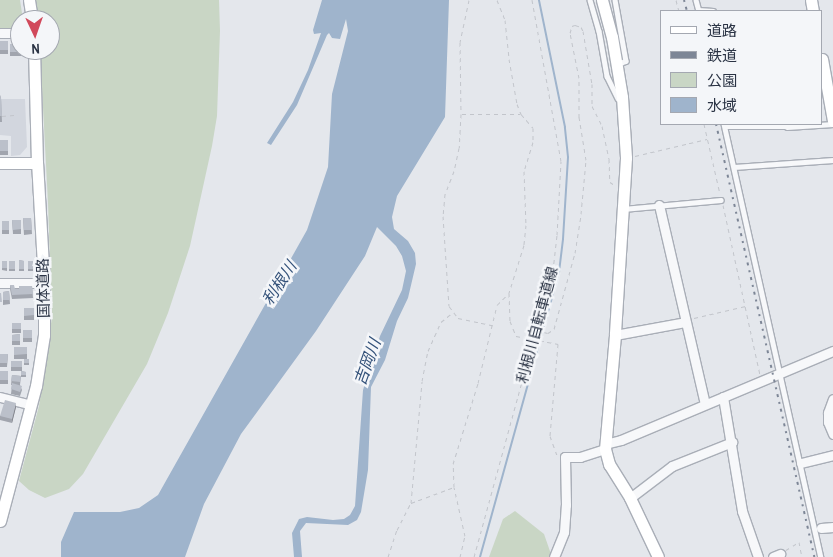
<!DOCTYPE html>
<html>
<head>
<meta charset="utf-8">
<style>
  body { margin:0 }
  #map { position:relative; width:833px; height:557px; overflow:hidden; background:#e4e7ec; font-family:"Archivo Narrow","Noto Sans JP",sans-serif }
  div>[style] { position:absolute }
  .built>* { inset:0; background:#d2d6de }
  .green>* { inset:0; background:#c9d6c5 }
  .water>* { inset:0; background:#9fb4cc }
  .stream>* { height:2px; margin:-1px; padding:0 1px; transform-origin:1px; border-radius:1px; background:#9fb4cc }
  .path>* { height:1px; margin-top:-0.5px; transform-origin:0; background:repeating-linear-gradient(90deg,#c2c5cb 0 4px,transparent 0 8px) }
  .roads { filter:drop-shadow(1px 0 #a9aeb7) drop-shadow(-1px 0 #a9aeb7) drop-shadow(0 1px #a9aeb7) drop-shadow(0 -1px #a9aeb7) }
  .lane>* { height:4.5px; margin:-2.25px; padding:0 2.25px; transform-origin:2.25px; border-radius:2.25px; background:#f7f8fa }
  .street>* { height:9px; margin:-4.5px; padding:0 4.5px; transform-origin:4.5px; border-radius:4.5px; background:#f7f8fa }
  .secondary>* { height:11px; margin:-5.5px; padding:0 5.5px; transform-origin:5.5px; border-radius:5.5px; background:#fff }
  .rail>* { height:2px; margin-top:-1px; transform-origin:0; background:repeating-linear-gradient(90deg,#7d8696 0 2.5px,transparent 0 7.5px) }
  .wall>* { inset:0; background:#a1a5ae }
  .shaded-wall>* { inset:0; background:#83868d }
  .building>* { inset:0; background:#bbc0ca }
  span { translate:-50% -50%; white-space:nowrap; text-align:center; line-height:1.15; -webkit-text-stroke:5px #f4f6f9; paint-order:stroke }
  .street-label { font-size:15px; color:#2b3445 }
  .water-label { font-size:16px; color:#34527a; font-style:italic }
  .legend { position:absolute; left:660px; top:10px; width:162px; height:115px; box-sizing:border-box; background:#f4f6f9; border:1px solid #a4a8b1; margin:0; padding:6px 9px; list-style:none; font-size:15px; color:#2b3445 }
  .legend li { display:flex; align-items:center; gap:10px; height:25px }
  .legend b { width:25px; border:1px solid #a4a8b1 }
  .north { position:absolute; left:10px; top:10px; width:50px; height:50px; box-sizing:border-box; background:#f4f6f9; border:1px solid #a4a8b1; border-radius:50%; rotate:177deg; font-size:14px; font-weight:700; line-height:20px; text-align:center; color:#2b3445 }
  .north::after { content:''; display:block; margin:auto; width:18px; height:22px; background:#d1495b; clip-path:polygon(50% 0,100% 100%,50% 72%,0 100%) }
</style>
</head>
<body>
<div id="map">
  <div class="built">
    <i style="clip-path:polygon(0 99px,25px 99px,27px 147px,20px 155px,11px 156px,11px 136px,0 135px)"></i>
  </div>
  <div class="green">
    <i style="clip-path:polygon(0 0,20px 0,23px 20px,20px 20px,20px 30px,0 30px)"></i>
    <i style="clip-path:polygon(35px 0,219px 0,220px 31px,217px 116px,212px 146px,190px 246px,168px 313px,147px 364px,83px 474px,69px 489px,45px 498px,29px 490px,19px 481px,39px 406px,52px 317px,48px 203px,40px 50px,50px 50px,50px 20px,37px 20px)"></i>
    <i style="clip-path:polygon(515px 511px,544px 534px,552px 557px,489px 557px,503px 519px)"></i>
  </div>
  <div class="water">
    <i style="clip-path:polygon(322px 0,449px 0,445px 117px,397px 196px,392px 217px,394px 229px,408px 241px,415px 253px,416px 264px,408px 298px,397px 321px,385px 360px,371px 387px,368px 470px,361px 512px,357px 520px,348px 525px,306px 523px,300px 531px,302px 557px,294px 557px,292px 533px,299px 519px,307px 517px,333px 520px,344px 519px,350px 515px,355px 506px,363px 390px,380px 336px,402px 290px,406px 271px,402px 256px,396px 246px,377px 227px,365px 256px,316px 331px,241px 434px,204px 504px,185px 557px,61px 557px,61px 542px,74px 512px,120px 512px,139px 508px,158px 495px,307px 230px,328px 167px,332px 94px,348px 31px,346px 19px,340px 39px,332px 38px,329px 33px,327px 35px,297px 105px,271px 145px,267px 143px,293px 102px,308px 70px,321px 33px,314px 34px,313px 30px)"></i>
  </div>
  <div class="stream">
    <i style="left:480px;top:557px;width:296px;rotate:-74.5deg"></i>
    <i style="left:559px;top:272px;width:33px;rotate:-83deg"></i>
    <i style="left:563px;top:239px;width:82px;rotate:-86.5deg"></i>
    <i style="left:568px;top:157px;width:30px;rotate:-96deg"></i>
    <i style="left:565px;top:127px;width:130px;rotate:-101.6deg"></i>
  </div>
  <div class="path">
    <i style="left:469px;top:0;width:43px;rotate:102.1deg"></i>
    <i style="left:460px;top:42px;width:72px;rotate:89.2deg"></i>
    <i style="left:461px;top:114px;width:34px;rotate:93deg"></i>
    <i style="left:459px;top:148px;width:24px;rotate:102deg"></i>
    <i style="left:454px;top:171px;width:25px;rotate:111deg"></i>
    <i style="left:445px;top:194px;width:22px;rotate:95deg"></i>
    <i style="left:443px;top:216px;width:90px;rotate:86.2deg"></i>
    <i style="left:449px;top:306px;width:15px;rotate:53deg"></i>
    <i style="left:458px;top:318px;width:35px;rotate:12deg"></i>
    <i style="left:497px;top:0;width:22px;rotate:68deg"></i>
    <i style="left:505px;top:20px;width:39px;rotate:84deg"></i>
    <i style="left:509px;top:59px;width:46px;rotate:79.9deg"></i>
    <i style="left:517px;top:104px;width:11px;rotate:68deg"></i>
    <i style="left:521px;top:114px;width:18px;rotate:49deg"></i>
    <i style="left:533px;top:128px;width:14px;rotate:90deg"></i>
    <i style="left:533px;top:142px;width:30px;rotate:107deg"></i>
    <i style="left:524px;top:171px;width:54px;rotate:87.9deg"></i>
    <i style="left:526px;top:225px;width:20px;rotate:96deg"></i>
    <i style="left:524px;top:245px;width:50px;rotate:107.4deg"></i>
    <i style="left:509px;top:293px;width:28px;rotate:88deg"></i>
    <i style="left:510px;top:321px;width:16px;rotate:68deg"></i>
    <i style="left:516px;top:336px;width:43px;rotate:10.8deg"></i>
    <i style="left:558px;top:344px;width:92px;rotate:95deg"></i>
    <i style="left:550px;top:436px;width:20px;rotate:70deg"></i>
    <i style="left:676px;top:0;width:11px;rotate:75deg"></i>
    <i style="left:462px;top:114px;width:58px"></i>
    <i style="left:2px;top:116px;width:12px;rotate:-5deg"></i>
    <i style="left:704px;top:124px;width:72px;rotate:77.1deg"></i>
    <i style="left:635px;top:156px;width:74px;rotate:-13.3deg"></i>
    <i style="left:723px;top:205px;width:173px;rotate:77.7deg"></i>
    <i style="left:694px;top:318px;width:53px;rotate:-13deg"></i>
    <i style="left:536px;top:330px;width:12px;rotate:14deg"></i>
    <i style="left:548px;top:333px;width:7px;rotate:-34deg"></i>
    <i style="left:554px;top:329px;width:79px;rotate:-74.6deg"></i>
    <i style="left:575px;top:253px;width:39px;rotate:-81deg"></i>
    <i style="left:581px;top:214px;width:54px;rotate:-84.7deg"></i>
    <i style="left:586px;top:160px;width:44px;rotate:-99.2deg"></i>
    <i style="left:579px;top:117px;width:39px;rotate:-90deg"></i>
    <i style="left:579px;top:78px;width:46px;rotate:-101.3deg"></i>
    <i style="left:570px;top:33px;width:7px;rotate:-74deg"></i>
    <i style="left:572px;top:26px;width:3px;rotate:-18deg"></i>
    <i style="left:575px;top:25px;width:6px;rotate:18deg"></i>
    <i style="left:581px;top:27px;width:4px;rotate:63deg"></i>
    <i style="left:583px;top:31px;width:54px;rotate:80.4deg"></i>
    <i style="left:592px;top:84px;width:22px;rotate:90deg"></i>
    <i style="left:592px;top:106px;width:22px;rotate:63deg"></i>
    <i style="left:602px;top:126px;width:34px;rotate:78deg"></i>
    <i style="left:609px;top:159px;width:23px;rotate:88deg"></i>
    <i style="left:610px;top:182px;width:7px;rotate:34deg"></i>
    <i style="left:411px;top:503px;width:46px;rotate:-20.4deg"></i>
    <i style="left:786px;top:550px;width:15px;rotate:-32deg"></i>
    <i style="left:799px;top:542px;width:15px;rotate:79deg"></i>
    <i style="left:388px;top:557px;width:28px;rotate:-72deg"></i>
    <i style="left:397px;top:530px;width:30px;rotate:-63deg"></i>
    <i style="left:411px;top:503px;width:122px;rotate:-84.8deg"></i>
    <i style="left:422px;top:381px;width:31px;rotate:-79deg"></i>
    <i style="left:428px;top:351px;width:32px;rotate:-66deg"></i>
    <i style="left:441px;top:322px;width:14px;rotate:-39deg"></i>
    <i style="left:460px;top:557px;width:22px;rotate:-77deg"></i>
    <i style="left:465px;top:536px;width:50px;rotate:-102.7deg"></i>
    <i style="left:454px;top:487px;width:23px;rotate:-92deg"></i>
    <i style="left:453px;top:464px;width:85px;rotate:-72.8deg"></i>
    <i style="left:478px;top:383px;width:80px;rotate:-76.3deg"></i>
    <i style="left:497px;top:305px;width:17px;rotate:-45deg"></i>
    <i style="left:474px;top:557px;width:235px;rotate:-74.7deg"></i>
    <i style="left:536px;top:330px;width:53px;rotate:-72.6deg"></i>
    <i style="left:552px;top:279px;width:44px;rotate:-83.5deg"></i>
    <i style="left:557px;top:235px;width:74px;rotate:-86.9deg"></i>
    <i style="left:561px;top:161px;width:164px;rotate:-100.2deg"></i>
  </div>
  <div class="roads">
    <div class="lane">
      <i style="left:590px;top:0;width:32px;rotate:74deg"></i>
      <i style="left:599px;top:31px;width:46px;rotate:79.9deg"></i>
      <i style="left:607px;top:76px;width:25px;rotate:64deg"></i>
      <i style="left:615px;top:0;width:62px;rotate:79.8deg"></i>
      <i style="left:626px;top:61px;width:9px;rotate:153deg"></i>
      <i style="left:696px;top:0;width:11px;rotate:75deg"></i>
      <i style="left:698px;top:10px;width:15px;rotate:4deg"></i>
      <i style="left:724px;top:124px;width:444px;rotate:77.4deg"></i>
      <i style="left:725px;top:127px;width:62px"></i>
      <i style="left:787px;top:127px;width:46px;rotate:-3.7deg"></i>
      <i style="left:734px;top:167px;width:99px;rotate:-4deg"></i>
      <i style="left:623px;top:209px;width:98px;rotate:-5.2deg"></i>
    </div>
    <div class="street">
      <i style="left:0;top:33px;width:20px"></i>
      <i style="left:659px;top:205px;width:204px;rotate:77deg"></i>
      <i style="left:0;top:283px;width:44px"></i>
      <i style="left:615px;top:335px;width:71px;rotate:-10.5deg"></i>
      <i style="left:0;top:397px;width:32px;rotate:14deg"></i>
      <i style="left:723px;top:397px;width:116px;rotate:80.5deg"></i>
      <i style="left:742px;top:511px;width:49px;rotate:70.8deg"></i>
      <i style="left:833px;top:399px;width:15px;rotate:110deg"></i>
      <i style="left:828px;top:413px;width:9px;rotate:90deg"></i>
      <i style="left:828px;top:422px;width:13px;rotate:67deg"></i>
      <i style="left:605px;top:444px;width:16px;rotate:-14deg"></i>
      <i style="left:621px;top:440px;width:230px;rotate:-22.8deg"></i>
      <i style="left:801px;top:463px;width:33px;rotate:-14deg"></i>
      <i style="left:630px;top:498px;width:53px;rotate:-37.3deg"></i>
      <i style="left:672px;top:466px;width:65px;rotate:-21.8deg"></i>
      <i style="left:821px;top:528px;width:12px;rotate:-5deg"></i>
      <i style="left:554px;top:557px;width:27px;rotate:-68deg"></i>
      <i style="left:564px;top:532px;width:27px;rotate:-86deg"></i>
      <i style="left:566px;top:505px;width:48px;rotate:-91.2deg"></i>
      <i style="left:565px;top:457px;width:15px"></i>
      <i style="left:580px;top:457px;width:26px;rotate:-18deg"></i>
      <i style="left:773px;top:557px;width:8px;rotate:-23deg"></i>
    </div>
    <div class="secondary">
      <i style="left:29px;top:0;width:20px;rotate:81deg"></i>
      <i style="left:602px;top:0;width:38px;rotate:75deg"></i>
      <i style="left:612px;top:37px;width:61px;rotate:80.5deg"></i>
      <i style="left:622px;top:97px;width:61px;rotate:86.2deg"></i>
      <i style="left:626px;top:158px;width:177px;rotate:93.6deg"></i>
      <i style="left:615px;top:335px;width:114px;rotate:95deg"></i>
      <i style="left:605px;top:449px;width:16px;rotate:75deg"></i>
      <i style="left:609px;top:464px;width:40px;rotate:58deg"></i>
      <i style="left:630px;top:498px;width:65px;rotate:64.6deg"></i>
      <i style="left:811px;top:0;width:11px;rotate:80deg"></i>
      <i style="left:822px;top:59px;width:63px;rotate:79.9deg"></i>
      <i style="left:0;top:163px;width:37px"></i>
      <i style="left:0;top:521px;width:140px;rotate:-75.1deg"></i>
      <i style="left:36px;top:386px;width:52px;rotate:-81.1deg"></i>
      <i style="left:44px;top:335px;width:52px;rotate:-90deg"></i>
      <i style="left:44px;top:283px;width:120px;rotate:-93.3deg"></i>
      <i style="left:37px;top:163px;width:113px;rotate:-91.5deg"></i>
    </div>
  </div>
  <div class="rail">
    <i style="left:684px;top:0;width:11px;rotate:75deg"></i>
    <i style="left:716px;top:124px;width:444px;rotate:77.2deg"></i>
  </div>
  <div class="wall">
    <i style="clip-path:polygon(0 41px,8px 41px,8px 54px,0 54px)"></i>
    <i style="clip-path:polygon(10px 44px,21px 50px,21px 56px,10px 56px)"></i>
    <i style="clip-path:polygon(0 95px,1px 98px,2px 122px,0 122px)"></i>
    <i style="clip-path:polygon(0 140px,8px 140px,8px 155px,0 155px)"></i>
    <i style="clip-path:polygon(23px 218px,31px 218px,32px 234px,24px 235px)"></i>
    <i style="clip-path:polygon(12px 220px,21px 220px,21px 234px,13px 234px)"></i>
    <i style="clip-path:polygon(2px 221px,9px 221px,9px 234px,2px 234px)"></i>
    <i style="clip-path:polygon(19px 260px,24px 261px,24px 271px,19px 271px)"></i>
    <i style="clip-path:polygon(2px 261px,7px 261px,7px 271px,2px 270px)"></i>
    <i style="clip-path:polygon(9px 261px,15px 261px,15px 271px,9px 271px)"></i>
    <i style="clip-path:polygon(28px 261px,33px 261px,33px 271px,28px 271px)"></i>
    <i style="clip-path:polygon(10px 285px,15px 289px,32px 286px,33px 298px,12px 299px,10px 289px)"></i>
    <i style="clip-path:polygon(9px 291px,10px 304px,3px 305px,3px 292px)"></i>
    <i style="clip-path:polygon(24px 308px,34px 308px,34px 320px,24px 320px)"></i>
    <i style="clip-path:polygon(12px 323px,21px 323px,21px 333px,12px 333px)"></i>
    <i style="clip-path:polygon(23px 330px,32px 330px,32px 342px,23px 342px)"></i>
    <i style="clip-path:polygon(20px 334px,20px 345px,12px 345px,12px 335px)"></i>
    <i style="clip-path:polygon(14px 347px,27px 347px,27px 359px,29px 359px,29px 365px,24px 365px,24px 359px,14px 359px)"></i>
    <i style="clip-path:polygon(0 354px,8px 354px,7px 367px,0 367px)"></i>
    <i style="clip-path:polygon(11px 361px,22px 361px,22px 371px,11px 371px)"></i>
    <i style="clip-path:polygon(0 371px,8px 371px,8px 384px,0 384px)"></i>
    <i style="clip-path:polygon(21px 371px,26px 372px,26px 377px,21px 377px)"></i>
    <i style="clip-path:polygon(12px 375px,21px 376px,20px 385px,22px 390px,20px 396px,11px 394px,12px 385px,11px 385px)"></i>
    <i style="clip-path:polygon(16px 407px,12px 423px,0 420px,0 416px)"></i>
  </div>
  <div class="shaded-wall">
    <i style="clip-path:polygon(16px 403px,16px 407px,12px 423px,12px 419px)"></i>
  </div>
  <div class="building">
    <i style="clip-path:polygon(0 41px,8px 41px,8px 50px,0 50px)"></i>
    <i style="clip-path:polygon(10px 44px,20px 44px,20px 50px,21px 50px,21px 52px,10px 52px)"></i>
    <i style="clip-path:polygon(0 95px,1px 98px,2px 116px,0 116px)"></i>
    <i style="clip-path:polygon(0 140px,8px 140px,8px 151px,0 151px)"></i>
    <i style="clip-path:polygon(23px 218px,31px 218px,32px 230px,24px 230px)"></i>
    <i style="clip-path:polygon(12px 220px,21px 220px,21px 229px,13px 230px)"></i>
    <i style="clip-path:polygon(2px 221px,9px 221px,9px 230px,2px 230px)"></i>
    <i style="clip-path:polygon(19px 260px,24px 261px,24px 269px,19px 269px)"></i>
    <i style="clip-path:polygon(2px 261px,7px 261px,7px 268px,2px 268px)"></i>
    <i style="clip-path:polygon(9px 261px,15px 261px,15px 269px,9px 269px)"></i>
    <i style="clip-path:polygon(28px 261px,33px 261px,33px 269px,28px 269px)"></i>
    <i style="clip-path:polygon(10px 285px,14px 285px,15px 289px,19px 289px,19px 286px,32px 286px,33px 294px,12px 295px)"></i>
    <i style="clip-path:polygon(9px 291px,10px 300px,3px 300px,3px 292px)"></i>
    <i style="clip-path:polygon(0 293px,1px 293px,2px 302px,0 302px)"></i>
    <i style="clip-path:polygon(24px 308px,34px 308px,34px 315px,24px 316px)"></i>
    <i style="clip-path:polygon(12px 323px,21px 323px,21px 329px,12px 329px)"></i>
    <i style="clip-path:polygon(23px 330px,32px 330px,32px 338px,23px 338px)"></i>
    <i style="clip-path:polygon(20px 334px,20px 341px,12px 341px,12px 335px)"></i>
    <i style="clip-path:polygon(14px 347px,27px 347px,27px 354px,14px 355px)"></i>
    <i style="clip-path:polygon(0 354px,8px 354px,7px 363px,0 363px)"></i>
    <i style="clip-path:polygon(24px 359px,29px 359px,29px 363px,24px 363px)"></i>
    <i style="clip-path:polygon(11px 361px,22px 361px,22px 367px,11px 367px)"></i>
    <i style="clip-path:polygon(0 371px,8px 371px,8px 380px,0 380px)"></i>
    <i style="clip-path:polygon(21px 371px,26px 372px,26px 375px,21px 375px)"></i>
    <i style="clip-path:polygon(12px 375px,21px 376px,20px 382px,11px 381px)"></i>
    <i style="clip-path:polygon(12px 383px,22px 386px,20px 392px,11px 389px)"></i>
    <i style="clip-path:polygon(5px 400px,16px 403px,12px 419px,0 416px)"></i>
  </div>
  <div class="street-label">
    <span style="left:43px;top:288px;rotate:-91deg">国体道路</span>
    <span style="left:537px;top:325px;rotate:-75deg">利根川自転車道線</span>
  </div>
  <div class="water-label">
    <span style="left:279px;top:283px;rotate:-57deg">利根川</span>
    <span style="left:367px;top:362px;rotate:-70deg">吉岡川</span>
  </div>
  <ul class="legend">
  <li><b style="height:6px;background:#fff"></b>道路</li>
  <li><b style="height:6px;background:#7d8696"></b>鉄道</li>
  <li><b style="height:14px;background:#c9d6c5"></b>公園</li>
  <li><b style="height:14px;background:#9fb4cc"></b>水域</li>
  </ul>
  <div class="north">N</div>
</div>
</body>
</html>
